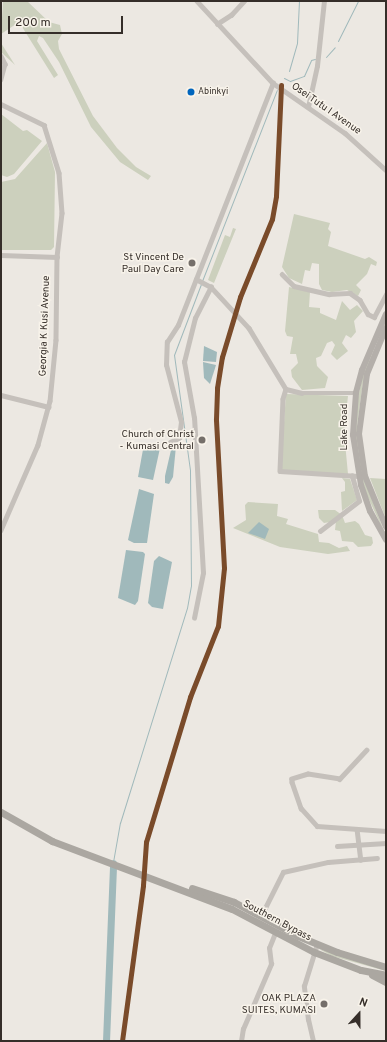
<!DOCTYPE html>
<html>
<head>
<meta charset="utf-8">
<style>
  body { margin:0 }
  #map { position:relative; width:387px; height:1042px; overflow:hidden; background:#ece8e2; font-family:Overpass,sans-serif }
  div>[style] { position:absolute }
  .green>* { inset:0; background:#ccd0bd }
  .water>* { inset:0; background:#a0b9bb }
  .stream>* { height:1px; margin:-0.5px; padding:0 0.5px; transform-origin:0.5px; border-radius:0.5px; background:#a0b9bb }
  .river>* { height:7px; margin:-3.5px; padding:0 3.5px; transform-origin:3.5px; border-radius:3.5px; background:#a0b9bb }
  .minor>* { height:4.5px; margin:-2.25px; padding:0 2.25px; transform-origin:2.25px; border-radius:2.25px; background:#c5c0bb }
  .major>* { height:6px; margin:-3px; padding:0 3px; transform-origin:3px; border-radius:3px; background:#b4afaa }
  .highway>* { height:7px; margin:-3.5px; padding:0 3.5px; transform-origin:3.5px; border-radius:3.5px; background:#aba7a1 }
  .rail-1>* { height:5px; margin:-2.5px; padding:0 2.5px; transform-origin:2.5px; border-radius:2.5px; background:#7a4b2a }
  .dots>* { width:11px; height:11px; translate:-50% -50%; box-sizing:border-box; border:2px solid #f8f3ea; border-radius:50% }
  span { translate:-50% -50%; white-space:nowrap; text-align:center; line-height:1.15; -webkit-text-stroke:3px #f8f3ea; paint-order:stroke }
  .bus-label { font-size:9px; color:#352e29 }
  .left { translate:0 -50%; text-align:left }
  .street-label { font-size:10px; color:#352e29 }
  .poi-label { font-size:10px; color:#352e29 }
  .right { translate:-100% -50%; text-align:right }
  .frame { position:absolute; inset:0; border:2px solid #352e29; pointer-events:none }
  .north { position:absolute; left:339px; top:994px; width:40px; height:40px; -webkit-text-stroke:3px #f8f3ea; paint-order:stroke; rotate:21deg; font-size:11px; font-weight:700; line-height:16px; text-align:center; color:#352e29 }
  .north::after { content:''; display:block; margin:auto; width:14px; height:18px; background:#352e29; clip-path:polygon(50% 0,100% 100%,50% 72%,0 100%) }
  .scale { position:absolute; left:8px; top:16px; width:115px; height:18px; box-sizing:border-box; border:2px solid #352e29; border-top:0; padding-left:5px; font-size:12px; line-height:14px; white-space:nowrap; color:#352e29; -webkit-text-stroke:3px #f8f3ea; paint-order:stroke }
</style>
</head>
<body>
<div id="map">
  <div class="green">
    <i style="clip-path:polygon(3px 1px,27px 1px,49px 22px,60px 25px,62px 34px,58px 41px,59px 49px,93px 116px,117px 148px,136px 167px,151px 176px,148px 180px,120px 162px,91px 127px,59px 62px,43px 38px,39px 36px,37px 41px,58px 75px,54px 78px,19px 22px,1px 34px)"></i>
    <i style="clip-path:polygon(1px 43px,15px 65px,1px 52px)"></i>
    <i style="clip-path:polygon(1px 114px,23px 131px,27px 130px,42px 141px,14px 174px,7px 177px,1px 175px)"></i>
    <i style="clip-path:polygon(47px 143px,55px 172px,54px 247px,51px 250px,1px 250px,1px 182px,15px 179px)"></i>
    <i style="clip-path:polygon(294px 214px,330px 223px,328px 229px,331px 232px,328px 246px,365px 259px,369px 257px,377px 262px,376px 266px,371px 264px,367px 274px,356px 285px,361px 290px,358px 296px,347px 290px,332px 292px,322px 290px,319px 284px,319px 264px,312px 263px,310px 271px,305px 270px,302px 284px,289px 278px,282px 267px)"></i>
    <i style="clip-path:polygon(233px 228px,236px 229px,214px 283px,208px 280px,225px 235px,230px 237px)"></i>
    <i style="clip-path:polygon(289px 287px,310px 292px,309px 307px,320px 308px,320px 313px,336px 320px,342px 301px,350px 310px,357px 305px,363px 311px,354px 321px,356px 332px,351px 338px,346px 335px,342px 343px,348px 351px,337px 360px,331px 354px,335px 345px,332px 341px,327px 343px,321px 356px,316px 358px,317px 366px,328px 377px,325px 388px,302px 390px,292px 377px,291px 370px,298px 363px,296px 354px,290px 354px,293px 337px,287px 336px,285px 331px)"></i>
    <i style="clip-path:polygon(386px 319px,386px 325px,374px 347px,363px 382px,357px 426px,364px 479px,386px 536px,365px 491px,356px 446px,356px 406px,364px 370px)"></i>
    <i style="clip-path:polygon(286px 394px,348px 396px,344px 432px,348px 474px,282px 471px,281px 465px)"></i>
    <i style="clip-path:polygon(342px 478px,350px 479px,357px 500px,342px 511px,341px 492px,345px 491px,345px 482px)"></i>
    <i style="clip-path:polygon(370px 478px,386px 479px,386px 519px)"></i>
    <i style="clip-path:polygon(248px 502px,278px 504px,277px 516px,288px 519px,286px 524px,318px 534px,319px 542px,329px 543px,339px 548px,347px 546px,350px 551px,328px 554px,280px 547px,233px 528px,246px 520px,245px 505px)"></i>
    <i style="clip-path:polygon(318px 510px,335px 510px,342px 515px,345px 523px,355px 521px,359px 524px,365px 535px,372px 537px,373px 543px,371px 546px,358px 547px,353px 542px,342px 541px,340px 531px,335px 530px,336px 521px,324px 523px,319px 518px)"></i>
    <i style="clip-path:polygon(319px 949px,386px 969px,386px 971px,332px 956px)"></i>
  </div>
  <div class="water">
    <i style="clip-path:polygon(204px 346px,217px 352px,216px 362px,203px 361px)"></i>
    <i style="clip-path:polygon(203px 362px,216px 365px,210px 384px,204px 378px)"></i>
    <i style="clip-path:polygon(144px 444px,160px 448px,153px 480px,138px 477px)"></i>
    <i style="clip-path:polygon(176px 446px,173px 477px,169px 484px,165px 483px,165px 476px,171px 450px)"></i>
    <i style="clip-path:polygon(139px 489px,154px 494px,147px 543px,134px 543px,128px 540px)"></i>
    <i style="clip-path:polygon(259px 522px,269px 529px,265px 539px,248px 533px)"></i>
    <i style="clip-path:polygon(126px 550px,143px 552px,145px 554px,138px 601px,135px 605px,118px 598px)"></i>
    <i style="clip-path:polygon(159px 556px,172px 562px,163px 609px,152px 607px,148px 603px,154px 561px)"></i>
  </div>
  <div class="stream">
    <i style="left:338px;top:41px;width:45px;rotate:-63.4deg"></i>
    <i style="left:326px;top:57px;width:13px;rotate:-48deg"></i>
    <i style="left:289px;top:71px;width:29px;rotate:-74deg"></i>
    <i style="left:297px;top:43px;width:42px;rotate:-87.3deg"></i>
    <i style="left:284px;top:78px;width:7px;rotate:27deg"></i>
    <i style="left:290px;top:81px;width:15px;rotate:-20deg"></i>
    <i style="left:304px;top:76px;width:17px;rotate:-66deg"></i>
    <i style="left:311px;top:60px;width:4px;rotate:-14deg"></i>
    <i style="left:202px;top:281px;width:205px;rotate:-68.6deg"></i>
    <i style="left:113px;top:862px;width:40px;rotate:-80deg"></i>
    <i style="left:120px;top:823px;width:225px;rotate:-72.7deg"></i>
    <i style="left:187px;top:608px;width:22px;rotate:-80deg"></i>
    <i style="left:191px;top:586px;width:116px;rotate:-90.5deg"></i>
    <i style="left:190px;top:470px;width:116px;rotate:-97.9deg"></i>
    <i style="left:174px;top:355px;width:76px;rotate:-69.2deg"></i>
  </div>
  <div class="river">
    <i style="left:106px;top:1041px;width:178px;rotate:-87.7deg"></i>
  </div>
  <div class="minor">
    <i style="left:197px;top:1px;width:112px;rotate:47.2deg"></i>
    <i style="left:273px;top:83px;width:88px;rotate:34.8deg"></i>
    <i style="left:345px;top:133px;width:55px;rotate:42.1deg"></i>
    <i style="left:217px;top:24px;width:17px;rotate:-33deg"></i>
    <i style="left:231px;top:15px;width:19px;rotate:-47deg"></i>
    <i style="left:1px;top:56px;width:9px;rotate:63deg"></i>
    <i style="left:5px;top:64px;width:16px;rotate:105deg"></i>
    <i style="left:1px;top:104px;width:48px;rotate:26deg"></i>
    <i style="left:44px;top:125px;width:50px;rotate:72.6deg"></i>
    <i style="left:59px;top:173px;width:40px;rotate:85.7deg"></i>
    <i style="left:62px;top:213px;width:44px;rotate:96.5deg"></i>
    <i style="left:57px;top:257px;width:83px;rotate:90.7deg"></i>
    <i style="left:56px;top:340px;width:61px;rotate:95.6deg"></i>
    <i style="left:50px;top:401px;width:46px;rotate:105.3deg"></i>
    <i style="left:38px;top:445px;width:93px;rotate:113.5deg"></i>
    <i style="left:308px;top:107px;width:42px;rotate:-77.6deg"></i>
    <i style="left:317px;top:66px;width:65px;rotate:-83.9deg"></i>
    <i style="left:1px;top:255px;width:56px;rotate:2deg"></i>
    <i style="left:282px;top:274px;width:17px;rotate:45deg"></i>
    <i style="left:294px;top:286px;width:36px;rotate:13deg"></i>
    <i style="left:329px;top:294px;width:21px;rotate:-3deg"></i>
    <i style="left:350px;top:293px;width:12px;rotate:35deg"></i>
    <i style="left:360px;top:300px;width:16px;rotate:60deg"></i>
    <i style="left:368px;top:314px;width:7px;rotate:27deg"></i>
    <i style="left:374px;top:317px;width:26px;rotate:-62deg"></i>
    <i style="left:196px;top:279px;width:17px;rotate:28deg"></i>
    <i style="left:211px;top:287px;width:56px;rotate:47.2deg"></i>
    <i style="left:249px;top:328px;width:71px;rotate:58.8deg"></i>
    <i style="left:286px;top:389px;width:16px;rotate:14deg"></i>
    <i style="left:302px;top:393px;width:54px"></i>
    <i style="left:286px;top:389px;width:10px;rotate:107deg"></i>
    <i style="left:283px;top:399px;width:72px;rotate:92.4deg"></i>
    <i style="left:280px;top:471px;width:78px;rotate:3.7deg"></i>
    <i style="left:1px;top:395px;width:49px;rotate:14deg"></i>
    <i style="left:170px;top:442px;width:10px;rotate:-24deg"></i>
    <i style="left:179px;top:438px;width:16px;rotate:-83deg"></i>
    <i style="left:181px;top:422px;width:59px;rotate:-104.7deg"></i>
    <i style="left:166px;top:365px;width:23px;rotate:-88deg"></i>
    <i style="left:167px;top:342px;width:20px;rotate:-57deg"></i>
    <i style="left:178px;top:325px;width:260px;rotate:-68.6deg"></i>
    <i style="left:320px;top:531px;width:49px;rotate:-37.6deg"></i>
    <i style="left:359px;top:501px;width:26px;rotate:-106deg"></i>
    <i style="left:194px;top:618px;width:46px;rotate:-78.7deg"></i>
    <i style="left:203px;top:573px;width:155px;rotate:-93.3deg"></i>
    <i style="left:194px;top:418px;width:57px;rotate:-100.1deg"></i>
    <i style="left:184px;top:362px;width:45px;rotate:-76deg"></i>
    <i style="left:195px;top:318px;width:35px;rotate:-63deg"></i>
    <i style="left:367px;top:750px;width:40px;rotate:133deg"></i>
    <i style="left:340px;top:779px;width:32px;rotate:-171deg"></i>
    <i style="left:308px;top:774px;width:17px;rotate:163deg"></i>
    <i style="left:292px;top:779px;width:3px;rotate:90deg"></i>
    <i style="left:292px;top:782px;width:28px;rotate:71deg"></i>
    <i style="left:301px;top:808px;width:24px;rotate:48deg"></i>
    <i style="left:317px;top:826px;width:69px;rotate:4.1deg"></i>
    <i style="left:357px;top:829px;width:31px;rotate:83deg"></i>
    <i style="left:337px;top:846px;width:49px;rotate:-3.5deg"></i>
    <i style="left:261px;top:916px;width:49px;rotate:-63.4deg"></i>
    <i style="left:283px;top:872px;width:46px;rotate:-12.5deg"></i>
    <i style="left:328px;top:862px;width:49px;rotate:-4.7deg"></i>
    <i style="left:241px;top:1041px;width:12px;rotate:-81deg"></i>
    <i style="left:243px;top:1029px;width:71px;rotate:-66.7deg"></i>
    <i style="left:271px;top:964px;width:16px;rotate:-97deg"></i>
    <i style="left:269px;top:948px;width:16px;rotate:-68deg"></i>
    <i style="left:313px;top:1041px;width:22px;rotate:-103deg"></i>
    <i style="left:308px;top:1020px;width:34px;rotate:-97deg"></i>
    <i style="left:304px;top:986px;width:44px;rotate:-72.8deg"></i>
  </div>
  <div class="major">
    <i style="left:386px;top:314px;width:61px;rotate:113.2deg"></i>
    <i style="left:362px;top:370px;width:24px;rotate:105deg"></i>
    <i style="left:356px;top:393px;width:42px;rotate:94.1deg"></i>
    <i style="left:353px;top:435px;width:51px;rotate:80.9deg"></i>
    <i style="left:361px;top:485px;width:28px;rotate:71deg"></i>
    <i style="left:370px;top:511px;width:33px;rotate:61deg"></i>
    <i style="left:386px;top:328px;width:50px;rotate:112.4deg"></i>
    <i style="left:367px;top:374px;width:61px;rotate:97.6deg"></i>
    <i style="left:359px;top:434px;width:42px;rotate:81.9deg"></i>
    <i style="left:365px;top:476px;width:55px;rotate:67.6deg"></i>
  </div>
  <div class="highway">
    <i style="left:1px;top:812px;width:59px;rotate:29.6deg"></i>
    <i style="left:52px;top:841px;width:192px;rotate:20.7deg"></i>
    <i style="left:232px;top:909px;width:93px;rotate:27.7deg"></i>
    <i style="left:314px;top:952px;width:50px;rotate:21deg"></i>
    <i style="left:361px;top:970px;width:25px;rotate:11deg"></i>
    <i style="left:192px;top:888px;width:44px;rotate:18.4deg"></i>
    <i style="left:234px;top:902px;width:72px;rotate:28deg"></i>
    <i style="left:298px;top:936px;width:42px;rotate:22.3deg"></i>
    <i style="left:337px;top:952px;width:51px;rotate:17deg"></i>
    <i style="left:372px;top:975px;width:16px;rotate:27deg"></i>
  </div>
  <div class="rail-1">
    <i style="left:122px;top:1041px;width:157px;rotate:-82.3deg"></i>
    <i style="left:143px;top:885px;width:43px;rotate:-86deg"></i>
    <i style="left:146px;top:842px;width:152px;rotate:-73.1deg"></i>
    <i style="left:190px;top:697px;width:76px;rotate:-68.5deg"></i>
    <i style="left:218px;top:626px;width:58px;rotate:-84.1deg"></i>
    <i style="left:224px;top:568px;width:149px;rotate:-93.1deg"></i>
    <i style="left:216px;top:419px;width:31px;rotate:-88deg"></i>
    <i style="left:217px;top:388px;width:31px;rotate:-81deg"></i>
    <i style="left:222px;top:357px;width:63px;rotate:-73.3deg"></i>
    <i style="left:240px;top:297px;width:84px;rotate:-67.7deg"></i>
    <i style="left:272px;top:219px;width:23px;rotate:-80deg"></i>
    <i style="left:276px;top:196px;width:111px;rotate:-87.4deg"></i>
  </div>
  <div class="dots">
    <i style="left:191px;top:92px;background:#0065bd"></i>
    <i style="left:192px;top:263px;background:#756f6a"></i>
    <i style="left:202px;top:440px;background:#756f6a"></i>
    <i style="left:324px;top:1004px;background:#756f6a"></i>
  </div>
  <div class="bus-label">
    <span class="left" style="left:198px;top:92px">Abinkyi</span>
  </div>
  <div class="street-label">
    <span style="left:326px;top:109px;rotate:35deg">Osei Tutu I Avenue</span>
    <span style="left:45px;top:326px;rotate:-88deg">Georgia K Kusi Avenue</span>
    <span style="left:345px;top:427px;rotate:-90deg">Lake Road</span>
    <span style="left:277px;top:921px;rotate:28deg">Southern Bypass</span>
  </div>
  <div class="poi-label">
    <span class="right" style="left:184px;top:263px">St Vincent De<br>Paul Day Care</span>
    <span class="right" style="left:194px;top:440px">Church of Christ<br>- Kumasi Central</span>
    <span class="right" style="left:316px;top:1004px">OAK PLAZA<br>SUITES, KUMASI</span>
  </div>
  <div class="frame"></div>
  <div class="north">N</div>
  <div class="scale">200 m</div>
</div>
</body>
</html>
